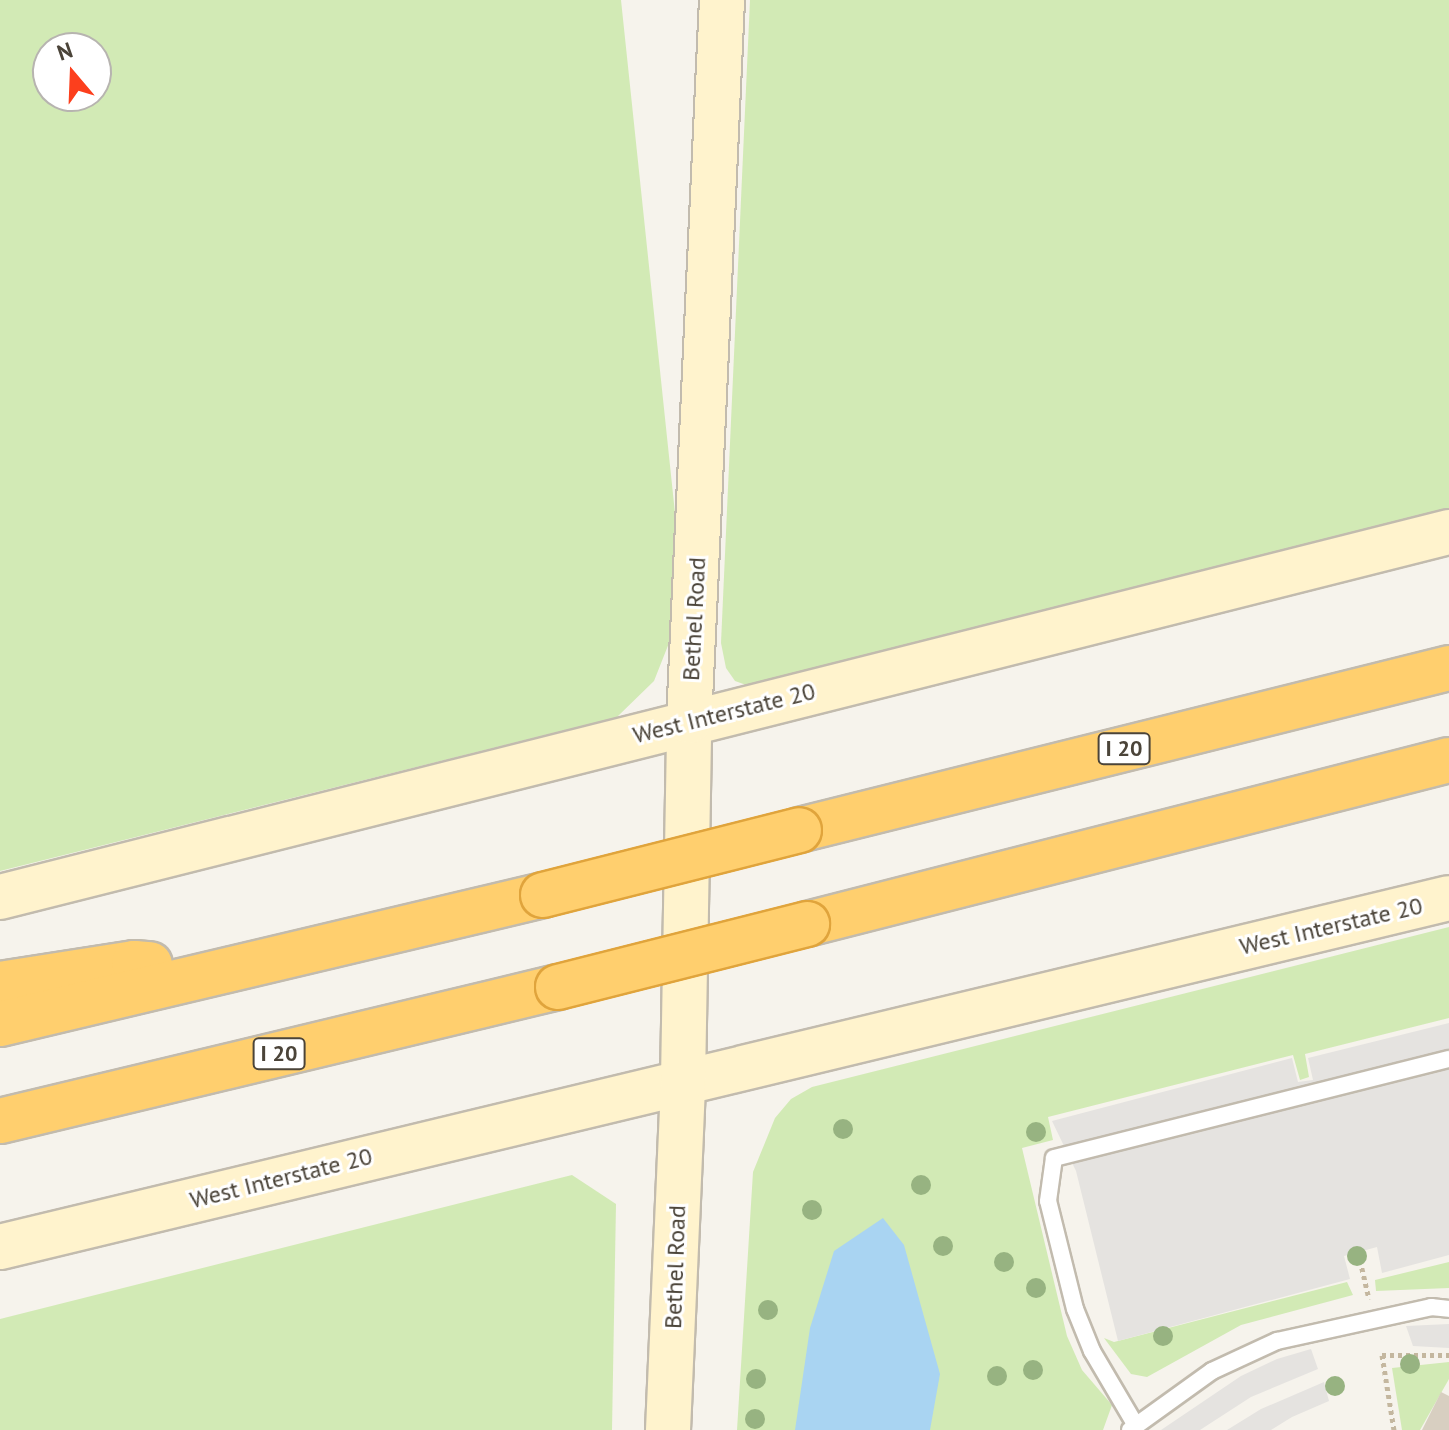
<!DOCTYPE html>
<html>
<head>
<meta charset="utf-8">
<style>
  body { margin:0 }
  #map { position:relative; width:1449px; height:1430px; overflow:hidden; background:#f6f3ec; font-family:"PT Sans",sans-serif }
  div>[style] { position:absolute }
  .green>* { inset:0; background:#d2eab5 }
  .parking>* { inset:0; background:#e5e3e0 }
  .water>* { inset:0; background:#a9d4f2 }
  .building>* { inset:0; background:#d8cfc1 }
  .path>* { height:5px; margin-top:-2.5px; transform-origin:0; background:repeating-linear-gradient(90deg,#c4b79f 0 4px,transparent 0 8px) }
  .roads { filter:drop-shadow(2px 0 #c2bbae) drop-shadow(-2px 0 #c2bbae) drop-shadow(0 2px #c2bbae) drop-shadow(0 -2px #c2bbae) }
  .service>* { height:16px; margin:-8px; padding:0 8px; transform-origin:8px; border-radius:8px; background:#fff }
  .secondary>* { height:44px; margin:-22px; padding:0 22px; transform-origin:22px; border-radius:22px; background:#fff3cd }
  .motorway>* { height:44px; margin:-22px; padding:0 22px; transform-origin:22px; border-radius:22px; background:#ffcf6e }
  .bridges { filter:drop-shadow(2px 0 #e0a43c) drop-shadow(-2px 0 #e0a43c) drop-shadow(0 2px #e0a43c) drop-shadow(0 -2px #e0a43c) }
  .motorway-bridge>* { height:44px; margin:-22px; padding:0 22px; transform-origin:22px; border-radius:22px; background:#ffcf6e }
  .trees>* { width:20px; height:20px; margin:-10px; border-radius:50%; background:#97b381 }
  span { translate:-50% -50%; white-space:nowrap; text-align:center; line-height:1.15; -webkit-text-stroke:6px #fff; paint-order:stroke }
  .shield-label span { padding:2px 6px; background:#fff; border:2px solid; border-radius:6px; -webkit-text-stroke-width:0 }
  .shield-label { font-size:22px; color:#4b4439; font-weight:700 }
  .street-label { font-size:24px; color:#4b4439 }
  .north { position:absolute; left:32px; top:32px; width:80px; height:80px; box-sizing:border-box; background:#fff; border:2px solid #b7b4b0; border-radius:50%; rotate:341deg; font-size:22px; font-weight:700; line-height:32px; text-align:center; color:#4b4439 }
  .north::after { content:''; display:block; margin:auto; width:28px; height:36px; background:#fc3f1d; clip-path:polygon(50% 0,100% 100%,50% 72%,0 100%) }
</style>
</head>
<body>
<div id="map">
  <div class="green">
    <i style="clip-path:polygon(evenodd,0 0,621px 0,675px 513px,669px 643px,654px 681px,617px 717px,0 871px,0 0,48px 48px,96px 48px,96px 96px,48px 96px,48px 48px)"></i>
    <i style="clip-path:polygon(750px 0,1449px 0,1449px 510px,749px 686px,735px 681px,726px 668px,721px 643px)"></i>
    <i style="clip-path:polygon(1449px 927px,1449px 1018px,1305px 1054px,1309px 1077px,1300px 1080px,1293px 1055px,1048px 1117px,1053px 1140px,1022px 1148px,1067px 1336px,1082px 1370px,1112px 1405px,1103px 1430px,737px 1430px,753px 1172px,775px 1118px,791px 1099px,812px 1087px)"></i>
    <i style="clip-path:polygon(572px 1175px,616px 1204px,612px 1430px,0 1430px,0 1319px)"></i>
    <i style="clip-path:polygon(1449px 1262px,1449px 1288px,1376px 1291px,1375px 1280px)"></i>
    <i style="clip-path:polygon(1347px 1282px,1353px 1295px,1241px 1325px,1147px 1377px,1131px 1374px,1104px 1338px,1114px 1342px)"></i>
    <i style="clip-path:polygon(1449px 1362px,1449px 1379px,1420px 1430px,1402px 1430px,1392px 1368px)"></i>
  </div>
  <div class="parking">
    <i style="clip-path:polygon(1449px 1023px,1449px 1255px,1382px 1273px,1377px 1247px,1344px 1256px,1350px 1279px,1118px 1341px,1076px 1171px,1052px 1121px,1292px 1058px,1298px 1082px,1313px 1080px,1308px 1058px)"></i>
    <i style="clip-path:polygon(1449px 1324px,1449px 1348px,1413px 1346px,1406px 1326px)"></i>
    <i style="clip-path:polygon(1311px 1349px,1318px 1369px,1251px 1397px,1200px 1430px,1161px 1430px,1241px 1376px,1277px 1359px)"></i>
    <i style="clip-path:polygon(1324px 1382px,1329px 1401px,1292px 1417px,1271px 1430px,1227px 1430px,1261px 1409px)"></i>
  </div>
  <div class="water">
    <i style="clip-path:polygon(883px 1218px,904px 1245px,940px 1374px,930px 1430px,795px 1430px,810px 1328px,834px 1251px)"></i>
  </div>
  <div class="building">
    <i style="clip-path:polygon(1441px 1392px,1449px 1396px,1449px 1430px,1422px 1430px)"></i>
  </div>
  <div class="path">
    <i style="left:1360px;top:1260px;width:40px;rotate:77deg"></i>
    <i style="left:1394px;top:1430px;width:76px;rotate:-99.1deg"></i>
    <i style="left:1382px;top:1355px;width:67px"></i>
  </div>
  <div class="roads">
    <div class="service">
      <i style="left:1135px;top:1424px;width:85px;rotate:-120.5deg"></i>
      <i style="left:1092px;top:1351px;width:45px;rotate:-112deg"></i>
      <i style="left:1075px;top:1309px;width:111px;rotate:-104deg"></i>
      <i style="left:1048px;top:1201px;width:43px;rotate:-82.1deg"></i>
      <i style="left:1054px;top:1158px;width:407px;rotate:-14.1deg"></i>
      <i style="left:1130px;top:1430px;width:101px;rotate:-35.7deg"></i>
      <i style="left:1212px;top:1371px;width:72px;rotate:-24.8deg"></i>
      <i style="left:1277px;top:1341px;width:158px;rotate:-12.4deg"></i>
      <i style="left:1431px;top:1307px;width:18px;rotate:6deg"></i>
    </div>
    <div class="secondary">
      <i style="left:0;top:897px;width:1494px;rotate:-14.14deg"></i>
      <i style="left:0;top:1247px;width:1490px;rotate:-13.54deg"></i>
      <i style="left:668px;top:1430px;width:350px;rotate:-87.5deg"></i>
      <i style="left:683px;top:1080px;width:359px;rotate:-89deg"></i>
      <i style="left:689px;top:721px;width:722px;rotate:-87.38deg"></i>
    </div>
    <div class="motorway">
      <i style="left:799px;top:830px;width:670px;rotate:-13.99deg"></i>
      <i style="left:807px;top:924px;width:663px;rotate:-14.33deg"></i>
      <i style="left:0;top:984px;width:136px;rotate:-8.9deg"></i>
      <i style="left:134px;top:963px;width:16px;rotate:4deg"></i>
      <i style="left:0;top:1024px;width:558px;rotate:-13.36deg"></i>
      <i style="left:0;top:1121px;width:574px;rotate:-13.5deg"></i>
    </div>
  </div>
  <div class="bridges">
    <div class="motorway-bridge">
      <i style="left:543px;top:895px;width:264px;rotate:-14.2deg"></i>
      <i style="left:558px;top:987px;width:257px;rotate:-14.2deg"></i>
    </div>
  </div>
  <div class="trees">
    <i style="left:843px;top:1129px"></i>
    <i style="left:1036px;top:1132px"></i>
    <i style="left:921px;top:1185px"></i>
    <i style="left:812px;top:1210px"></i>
    <i style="left:943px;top:1246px"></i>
    <i style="left:1357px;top:1256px"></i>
    <i style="left:1004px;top:1262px"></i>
    <i style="left:1036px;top:1288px"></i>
    <i style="left:768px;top:1310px"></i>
    <i style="left:1163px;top:1336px"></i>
    <i style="left:1410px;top:1364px"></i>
    <i style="left:1033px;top:1370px"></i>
    <i style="left:997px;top:1376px"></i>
    <i style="left:756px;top:1379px"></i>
    <i style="left:1335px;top:1386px"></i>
    <i style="left:755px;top:1419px"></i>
  </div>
  <div class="shield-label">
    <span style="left:1124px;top:749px">I 20</span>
    <span style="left:279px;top:1054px">I 20</span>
  </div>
  <div class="street-label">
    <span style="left:694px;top:619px;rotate:-87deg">Bethel Road</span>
    <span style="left:724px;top:713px;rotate:-14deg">West Interstate 20</span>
    <span style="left:1331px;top:926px;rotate:-13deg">West Interstate 20</span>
    <span style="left:281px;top:1178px;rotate:-14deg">West Interstate 20</span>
    <span style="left:675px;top:1267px;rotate:-88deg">Bethel Road</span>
  </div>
  <div class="north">N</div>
</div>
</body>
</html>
